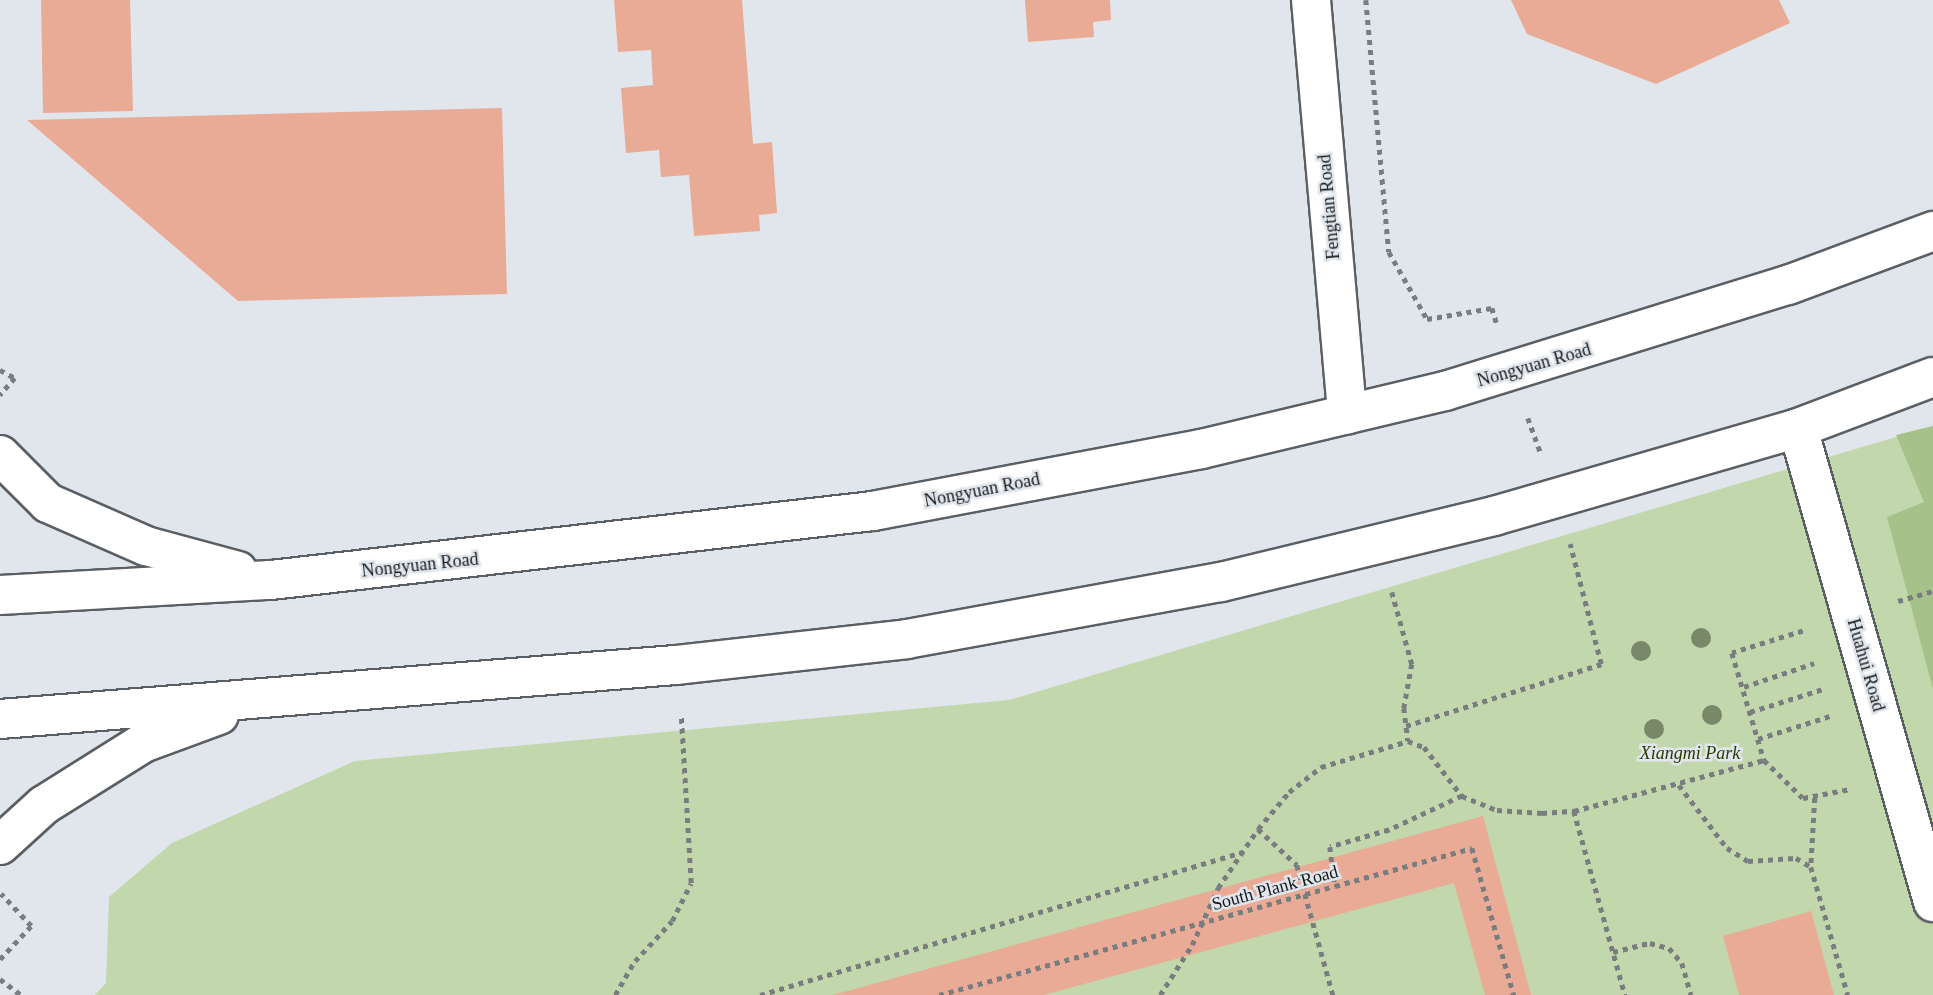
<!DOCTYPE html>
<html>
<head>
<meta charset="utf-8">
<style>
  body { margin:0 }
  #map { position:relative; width:1933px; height:995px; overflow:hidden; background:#e0e6eb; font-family:"Times New Roman",serif }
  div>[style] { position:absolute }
  .green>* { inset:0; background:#c2d7ac }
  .forest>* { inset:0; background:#a7c18a }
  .building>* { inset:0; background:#e9ab95 }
  .path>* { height:4.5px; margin-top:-2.25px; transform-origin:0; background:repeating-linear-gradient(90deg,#797d80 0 5px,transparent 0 10px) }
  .roads { filter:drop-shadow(2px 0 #5a5f63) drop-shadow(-2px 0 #5a5f63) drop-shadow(0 2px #5a5f63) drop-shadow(0 -2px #5a5f63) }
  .minor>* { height:38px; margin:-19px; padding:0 19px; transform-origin:19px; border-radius:19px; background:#fff }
  .major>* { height:38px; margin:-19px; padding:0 19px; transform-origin:19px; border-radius:19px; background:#fff }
  .path-bridge>* { height:4.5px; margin-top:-2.25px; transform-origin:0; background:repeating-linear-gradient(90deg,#797d80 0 5px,transparent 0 10px) }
  .trees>* { width:20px; height:20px; margin:-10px; border-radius:50%; background:#7a886a }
  span { translate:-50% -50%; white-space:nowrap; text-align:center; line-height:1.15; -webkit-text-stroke:5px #e0e6eb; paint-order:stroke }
  .street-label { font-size:18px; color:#16181a }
  .park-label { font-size:18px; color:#263c00; font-style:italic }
</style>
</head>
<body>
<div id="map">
  <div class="green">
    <i style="clip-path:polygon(1933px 426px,1933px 995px,95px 995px,106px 983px,109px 897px,172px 843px,355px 761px,1009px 700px)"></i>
  </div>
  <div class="forest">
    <i style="clip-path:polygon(1933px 426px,1933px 689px,1887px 517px,1924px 502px,1896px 435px)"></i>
  </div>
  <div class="building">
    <i style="clip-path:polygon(41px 0,130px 0,133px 111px,43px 113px)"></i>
    <i style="clip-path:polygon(614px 0,742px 0,753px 144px,772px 142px,777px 213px,759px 215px,760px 231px,694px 236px,689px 175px,661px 177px,659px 150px,626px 153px,621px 88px,653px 85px,651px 50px,618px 52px)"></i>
    <i style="clip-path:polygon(1025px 0,1110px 0,1111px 20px,1093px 22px,1094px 37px,1028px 42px)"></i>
    <i style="clip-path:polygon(1511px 0,1779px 0,1790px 23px,1656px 84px,1527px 34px)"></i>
    <i style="clip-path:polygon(502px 108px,507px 294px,238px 301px,27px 120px)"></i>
    <i style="clip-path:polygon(1483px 816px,1531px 995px,1485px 995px,1454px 883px,1044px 995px,833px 995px)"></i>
    <i style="clip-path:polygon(1811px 911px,1834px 995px,1739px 995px,1723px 936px)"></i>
  </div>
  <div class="path">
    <i style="left:1366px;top:0;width:253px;rotate:84.8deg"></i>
    <i style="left:1389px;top:252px;width:77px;rotate:60.4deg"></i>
    <i style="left:1427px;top:319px;width:66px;rotate:-9.6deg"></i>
    <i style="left:1492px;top:308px;width:17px;rotate:73deg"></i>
    <i style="left:0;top:370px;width:17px;rotate:28deg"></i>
    <i style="left:15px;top:378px;width:23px;rotate:131deg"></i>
    <i style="left:1528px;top:418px;width:37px;rotate:70deg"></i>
    <i style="left:1392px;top:592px;width:75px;rotate:74.5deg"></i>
    <i style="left:1412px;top:664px;width:45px;rotate:100.3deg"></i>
    <i style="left:1404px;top:708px;width:33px;rotate:83deg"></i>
    <i style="left:1898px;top:601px;width:36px;rotate:-16deg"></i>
    <i style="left:1803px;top:631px;width:74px;rotate:162.8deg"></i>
    <i style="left:1732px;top:653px;width:112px;rotate:73.3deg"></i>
    <i style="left:1764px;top:760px;width:54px;rotate:44.3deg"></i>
    <i style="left:1803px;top:798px;width:48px;rotate:-10.8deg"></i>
    <i style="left:1744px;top:687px;width:74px;rotate:-18.9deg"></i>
    <i style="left:1750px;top:712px;width:77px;rotate:-17.5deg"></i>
    <i style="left:1406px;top:726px;width:205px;rotate:-17.6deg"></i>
    <i style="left:1601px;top:664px;width:124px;rotate:-104.5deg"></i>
    <i style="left:1758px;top:739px;width:76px;rotate:-17.7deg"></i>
    <i style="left:1679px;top:785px;width:79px;rotate:52.7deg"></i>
    <i style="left:1727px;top:848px;width:25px;rotate:32deg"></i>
    <i style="left:1748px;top:861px;width:48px;rotate:-3.6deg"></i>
    <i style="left:1796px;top:858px;width:17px;rotate:31deg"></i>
    <i style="left:1462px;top:796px;width:81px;rotate:155deg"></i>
    <i style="left:1389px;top:830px;width:61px;rotate:163.9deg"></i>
    <i style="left:1330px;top:847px;width:39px;rotate:83deg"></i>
    <i style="left:1335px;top:886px;width:142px;rotate:-15.5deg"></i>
    <i style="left:1472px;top:848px;width:153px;rotate:74.1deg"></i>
    <i style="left:1815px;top:798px;width:69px;rotate:93.3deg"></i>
    <i style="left:1811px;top:867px;width:133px;rotate:73.9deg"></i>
    <i style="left:1574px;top:811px;width:191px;rotate:74.5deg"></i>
    <i style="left:1258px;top:829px;width:53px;rotate:42.7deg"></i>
    <i style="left:1297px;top:865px;width:135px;rotate:74.5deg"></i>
    <i style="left:1613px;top:952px;width:38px;rotate:-14deg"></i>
    <i style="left:1650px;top:943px;width:20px;rotate:15deg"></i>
    <i style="left:1669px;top:948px;width:20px;rotate:49deg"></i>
    <i style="left:1682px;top:963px;width:33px;rotate:74deg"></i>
    <i style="left:0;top:959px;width:45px;rotate:-46.8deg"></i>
    <i style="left:31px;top:926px;width:44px;rotate:-133.2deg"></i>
    <i style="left:0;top:979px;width:26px;rotate:37deg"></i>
    <i style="left:615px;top:995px;width:39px;rotate:-60deg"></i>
    <i style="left:635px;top:961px;width:54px;rotate:-47.2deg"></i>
    <i style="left:672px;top:921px;width:42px;rotate:-63.4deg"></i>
    <i style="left:691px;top:883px;width:169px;rotate:-93.4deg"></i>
    <i style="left:760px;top:995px;width:504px;rotate:-16.49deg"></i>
    <i style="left:1160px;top:995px;width:59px;rotate:-57.4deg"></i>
    <i style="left:1192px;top:945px;width:63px;rotate:-65.5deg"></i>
    <i style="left:1218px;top:888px;width:71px;rotate:-55.9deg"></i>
    <i style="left:1258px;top:829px;width:48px;rotate:-50deg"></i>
    <i style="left:1289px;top:792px;width:41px;rotate:-38deg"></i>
    <i style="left:1321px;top:767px;width:91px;rotate:-16.6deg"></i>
    <i style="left:1408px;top:741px;width:17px;rotate:21deg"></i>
    <i style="left:1424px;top:747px;width:62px;rotate:52.2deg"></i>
    <i style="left:1462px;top:796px;width:38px;rotate:22deg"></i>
    <i style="left:1497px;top:810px;width:45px;rotate:3.8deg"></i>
    <i style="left:1542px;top:813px;width:32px;rotate:-4deg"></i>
    <i style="left:1574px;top:811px;width:197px;rotate:-15deg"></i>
  </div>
  <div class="roads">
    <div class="minor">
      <i style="left:1311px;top:0;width:416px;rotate:85deg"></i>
      <i style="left:1798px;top:428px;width:493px;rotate:74.1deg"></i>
    </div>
    <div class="major">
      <i style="left:0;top:455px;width:68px;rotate:45deg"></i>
      <i style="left:48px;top:503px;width:107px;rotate:23.7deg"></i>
      <i style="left:146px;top:546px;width:95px;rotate:15.2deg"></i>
      <i style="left:0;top:595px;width:271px;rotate:-3.2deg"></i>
      <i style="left:271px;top:580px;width:606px;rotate:-6.54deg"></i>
      <i style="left:873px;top:511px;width:334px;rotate:-10.7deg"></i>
      <i style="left:1201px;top:449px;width:251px;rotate:-13.4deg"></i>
      <i style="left:1445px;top:391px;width:359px;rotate:-17.2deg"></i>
      <i style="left:1788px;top:285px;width:155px;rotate:-20.4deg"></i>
      <i style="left:0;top:719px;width:678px;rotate:-4.57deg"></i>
      <i style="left:676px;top:665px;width:232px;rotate:-6.4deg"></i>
      <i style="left:907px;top:639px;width:319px;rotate:-10.3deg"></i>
      <i style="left:1221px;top:582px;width:281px;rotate:-13.6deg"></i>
      <i style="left:1494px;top:516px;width:316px;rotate:-16.1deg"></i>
      <i style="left:1798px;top:428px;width:144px;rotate:-20.7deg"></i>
      <i style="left:0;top:845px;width:59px;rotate:-42.3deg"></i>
      <i style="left:44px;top:805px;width:117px;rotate:-32.1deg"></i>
      <i style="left:143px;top:743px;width:81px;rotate:-20.2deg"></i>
    </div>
  </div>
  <div class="path-bridge">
    <i style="left:939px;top:995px;width:411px;rotate:-15.4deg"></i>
  </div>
  <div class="trees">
    <i style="left:1701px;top:638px"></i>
    <i style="left:1641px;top:651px"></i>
    <i style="left:1712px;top:715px"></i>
    <i style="left:1654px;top:729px"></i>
  </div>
  <div class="street-label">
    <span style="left:1329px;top:207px;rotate:-95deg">Fengtian Road</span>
    <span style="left:1534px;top:365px;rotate:-16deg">Nongyuan Road</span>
    <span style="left:982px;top:490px;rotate:-11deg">Nongyuan Road</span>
    <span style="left:420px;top:565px;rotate:-6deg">Nongyuan Road</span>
    <span style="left:1866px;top:665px;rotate:74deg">Huahui Road</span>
    <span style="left:1275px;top:888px;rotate:-15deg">South Plank Road</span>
  </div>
  <div class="park-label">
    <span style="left:1690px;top:753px">Xiangmi Park</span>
  </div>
</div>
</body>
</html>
